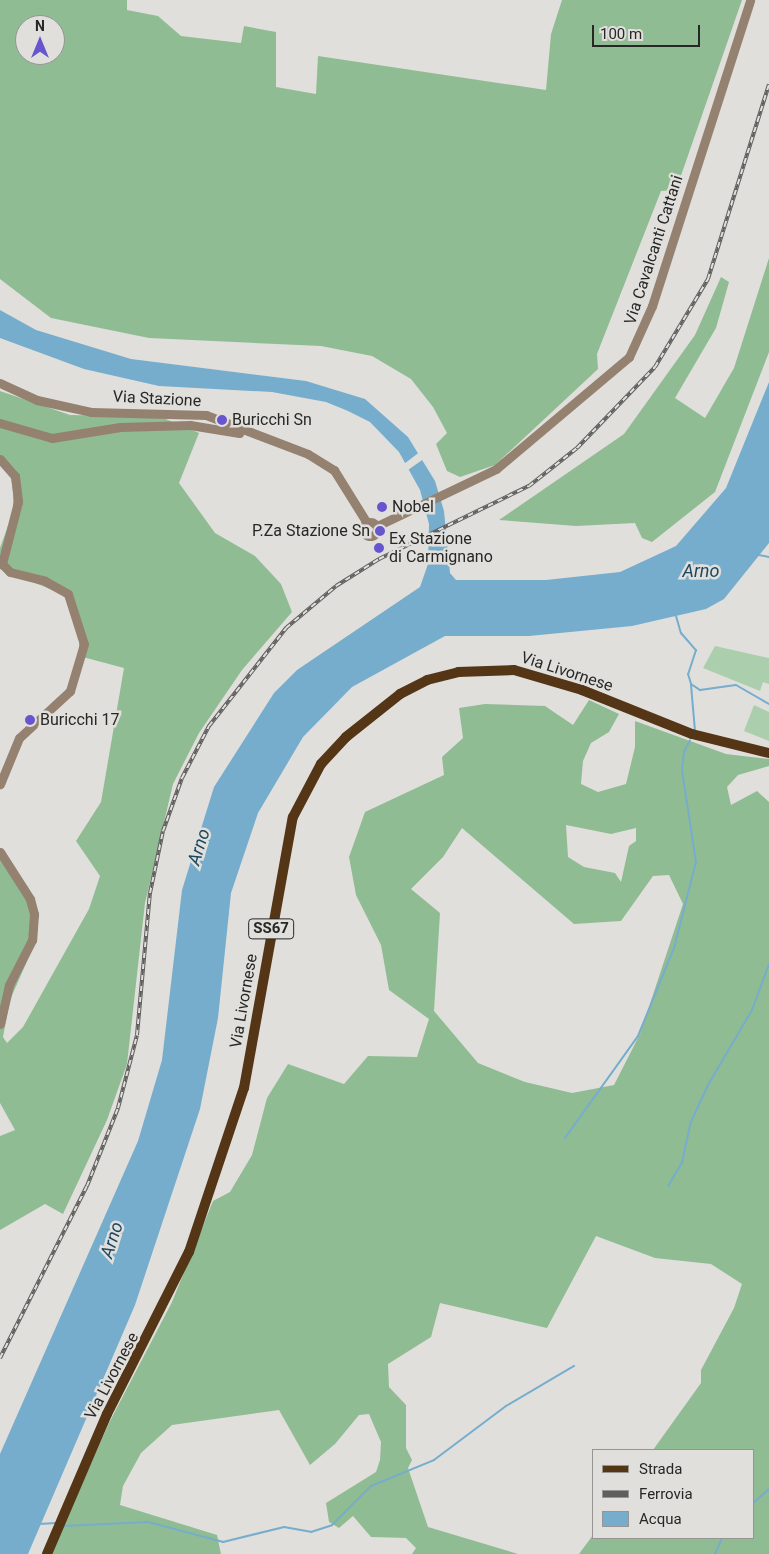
<!DOCTYPE html>
<html>
<head>
<meta charset="utf-8">
<style>
  body { margin:0 }
  #map { position:relative; width:769px; height:1554px; overflow:hidden; background:#e0dfdc; font-family:Roboto,sans-serif }
  div>[style] { position:absolute }
  .green>* { inset:0; background:#abcfad }
  .forest>* { inset:0; background:#90bc93 }
  .water>* { inset:0; background:#76adcd }
  .pier>* { inset:0; background:#e0dfdc }
  .stream>* { height:2px; margin:-1px; padding:0 1px; transform-origin:1px; border-radius:1px; background:#76adcd }
  .minor>* { height:9px; margin:-4.5px; padding:0 4.5px; transform-origin:4.5px; border-radius:4.5px; background:#948170 }
  .minor>.ring { margin:-4.5px; padding:0; box-sizing:content-box; background:none; border:9px solid #948170; border-radius:50% }
  .major>* { height:10px; margin:-5px; padding:0 5px; transform-origin:5px; border-radius:5px; background:#543516 }
  .rail>* { height:4px; margin-top:-2px; transform-origin:0; background:repeating-linear-gradient(90deg,#e0dfdc 0 5.5px,#5e5e5c 0 11px); box-sizing:border-box; border-block:1px solid #5e5e5c }
  .dots>* { width:14px; height:14px; translate:-50% -50%; box-sizing:border-box; border:2px solid #e0dfdc; border-radius:50% }
  span { translate:-50% -50%; white-space:nowrap; text-align:center; line-height:1.15; -webkit-text-stroke:5px #e0dfdc; paint-order:stroke }
  .shield-label span { padding:1px 4px; background:#e0dfdc; border:1px solid; border-radius:4px; -webkit-text-stroke-width:0 }
  .shield-label { font-size:15px; color:#272726; font-weight:700 }
  .street-label { font-size:16px; color:#272726 }
  .poi-label { font-size:16px; color:#272726 }
  .left { translate:0 -50%; text-align:left }
  .right { translate:-100% -50%; text-align:right }
  .water-label { font-size:18px; color:#1b475f; font-style:italic }
  .legend { position:absolute; left:592px; top:1449px; width:162px; height:90px; box-sizing:border-box; background:#e0dfdc; border:1px solid #969593; margin:0; padding:6px 9px; list-style:none; font-size:15px; color:#272726 }
  .legend li { display:flex; align-items:center; gap:10px; height:25px }
  .legend b { width:25px; border:1px solid #969593 }
  .north { position:absolute; left:15px; top:15px; width:50px; height:50px; box-sizing:border-box; background:#e0dfdc; border:1px solid #969593; border-radius:50%; rotate:0deg; font-size:14px; font-weight:700; line-height:20px; text-align:center; color:#272726 }
  .north::after { content:''; display:block; margin:auto; width:18px; height:22px; background:#6755cf; clip-path:polygon(50% 0,100% 100%,50% 72%,0 100%) }
  .scale { position:absolute; left:592px; top:25px; width:108px; height:22px; box-sizing:border-box; border:2px solid #272726; border-top:0; padding-left:6px; font-size:15px; line-height:18px; white-space:nowrap; color:#272726; -webkit-text-stroke:4px #e0dfdc; paint-order:stroke }
</style>
</head>
<body>
<div id="map">
  <div class="green">
    <i style="clip-path:polygon(715px 646px,769px 658px,769px 684px,763px 682px,760px 691px,703px 668px)"></i>
    <i style="clip-path:polygon(754px 705px,769px 712px,769px 741px,744px 731px)"></i>
  </div>
  <div class="forest">
    <i style="clip-path:polygon(evenodd,0 0,127px 0,127px 10px,158px 16px,181px 36px,241px 43px,244px 26px,276px 32px,276px 87px,316px 94px,318px 56px,546px 90px,551px 34px,562px 0,742px 0,676px 190px,661px 191px,597px 354px,598px 369px,495px 465px,460px 477px,447px 471px,436px 444px,447px 433px,433px 407px,411px 379px,372px 356px,321px 346px,149px 338px,51px 318px,0 279px,0 0,25px 25px,55px 25px,55px 55px,25px 55px,25px 25px)"></i>
    <i style="clip-path:polygon(769px 258px,769px 352px,715px 492px,652px 542px,642px 538px,635px 523px,576px 526px,499px 520px,624px 434px,695px 335px,721px 277px,729px 282px,716px 328px,675px 398px,705px 418px,734px 368px)"></i>
    <i style="clip-path:polygon(0 391px,70px 415px,161px 417px,199px 433px,179px 483px,215px 533px,255px 556px,281px 584px,292px 612px,242px 670px,199px 733px,173px 784px,145px 903px,127px 1064px,107px 1120px,63px 1214px,45px 1204px,0 1230px,0 1136px,15px 1130px,0 1103px,0 851px,28px 887px,38px 912px,35px 943px,10px 1000px,3px 1037px,7px 1043px,23px 1027px,89px 909px,100px 876px,76px 841px,101px 802px,124px 668px,79px 656px,79px 637px,65px 595px,0 569px,0 548px,13px 512px,13px 492px,11px 477px,0 464px)"></i>
    <i style="clip-path:polygon(evenodd,589px 700px,619px 714px,609px 732px,591px 743px,583px 761px,581px 784px,598px 792px,626px 784px,635px 747px,635px 721px,726px 754px,769px 759px,769px 766px,738px 775px,727px 787px,731px 805px,757px 791px,769px 802px,769px 1554px,579px 1554px,593px 1535px,753px 1538px,753px 1450px,653px 1450px,701px 1383px,701px 1370px,734px 1308px,742px 1284px,711px 1264px,655px 1258px,596px 1236px,547px 1328px,440px 1303px,431px 1337px,388px 1364px,389px 1387px,406px 1405px,406px 1448px,412px 1460px,408px 1468px,428px 1527px,518px 1554px,412px 1554px,416px 1548px,406px 1538px,371px 1537px,353px 1516px,339px 1528px,329px 1522px,326px 1503px,376px 1472px,380px 1460px,381px 1442px,369px 1414px,359px 1415px,335px 1444px,310px 1465px,279px 1410px,172px 1425px,141px 1453px,123px 1486px,120px 1505px,217px 1535px,221px 1554px,51px 1554px,109px 1423px,172px 1302px,213px 1201px,230px 1192px,252px 1155px,267px 1098px,288px 1064px,344px 1084px,368px 1056px,417px 1057px,429px 1019px,389px 990px,381px 945px,356px 895px,349px 857px,365px 812px,444px 775px,442px 757px,463px 738px,459px 708px,485px 704px,545px 706px,573px 725px,589px 700px,566px 825px,611px 834px,636px 828px,636px 841px,629px 846px,621px 882px,615px 873px,584px 867px,568px 857px,566px 825px,589px 700px,462px 828px,574px 924px,621px 921px,653px 876px,669px 875px,683px 904px,640px 1034px,614px 1085px,572px 1093px,525px 1082px,478px 1063px,434px 1011px,440px 913px,411px 889px,443px 857px,462px 828px)"></i>
  </div>
  <div class="water">
    <i style="clip-path:polygon(0 310px,36px 330px,131px 359px,306px 381px,365px 399px,408px 437px,435px 481px,444px 511px,450px 573px,456px 580px,546px 580px,620px 572px,676px 546px,726px 488px,769px 382px,769px 543px,724px 599px,706px 609px,632px 626px,529px 636px,445px 636px,352px 687px,303px 737px,258px 813px,231px 893px,218px 1018px,200px 1109px,135px 1305px,28px 1554px,0 1554px,0 1454px,138px 1141px,162px 1060px,182px 890px,214px 787px,274px 693px,297px 670px,420px 587px,428px 564px,429px 524px,420px 490px,399px 452px,370px 422px,348px 411px,326px 402px,272px 392px,159px 386px,84px 369px,0 338px)"></i>
  </div>
  <div class="pier">
    <i style="clip-path:polygon(421px 451px,425px 458px,408px 470px,404px 464px)"></i>
  </div>
  <div class="stream">
    <i style="left:759px;top:555px;width:10px;rotate:11deg"></i>
    <i style="left:676px;top:616px;width:18px;rotate:74deg"></i>
    <i style="left:681px;top:633px;width:23px;rotate:49deg"></i>
    <i style="left:696px;top:650px;width:25px;rotate:108deg"></i>
    <i style="left:688px;top:674px;width:10px;rotate:73deg"></i>
    <i style="left:691px;top:684px;width:11px;rotate:34deg"></i>
    <i style="left:700px;top:690px;width:36px;rotate:-8deg"></i>
    <i style="left:736px;top:685px;width:38px;rotate:30deg"></i>
    <i style="left:691px;top:685px;width:46px;rotate:85deg"></i>
    <i style="left:565px;top:1138px;width:125px;rotate:-54.4deg"></i>
    <i style="left:638px;top:1036px;width:95px;rotate:-67.8deg"></i>
    <i style="left:674px;top:948px;width:89px;rotate:-75.7deg"></i>
    <i style="left:696px;top:862px;width:92px;rotate:-98.7deg"></i>
    <i style="left:682px;top:771px;width:19px;rotate:-84deg"></i>
    <i style="left:684px;top:752px;width:13px;rotate:-63deg"></i>
    <i style="left:668px;top:1186px;width:27px;rotate:-59deg"></i>
    <i style="left:682px;top:1163px;width:40px;rotate:-78deg"></i>
    <i style="left:690px;top:1124px;width:43px;rotate:-65.2deg"></i>
    <i style="left:708px;top:1085px;width:87px;rotate:-59.6deg"></i>
    <i style="left:752px;top:1010px;width:49px;rotate:-69.7deg"></i>
    <i style="left:753px;top:1503px;width:21px;rotate:-41deg"></i>
    <i style="left:39px;top:1524px;width:17px;rotate:-3deg"></i>
    <i style="left:63px;top:1526px;width:85px;rotate:-2.7deg"></i>
    <i style="left:148px;top:1522px;width:78px;rotate:14.9deg"></i>
    <i style="left:223px;top:1542px;width:63px;rotate:-13.8deg"></i>
    <i style="left:284px;top:1527px;width:27px;rotate:10deg"></i>
    <i style="left:311px;top:1532px;width:22px;rotate:-18deg"></i>
    <i style="left:332px;top:1525px;width:55px;rotate:-45deg"></i>
    <i style="left:371px;top:1486px;width:68px;rotate:-22.4deg"></i>
    <i style="left:434px;top:1460px;width:90px;rotate:-36.9deg"></i>
    <i style="left:506px;top:1406px;width:79px;rotate:-30.5deg"></i>
    <i style="left:715px;top:1554px;width:17px;rotate:-66deg"></i>
  </div>
  <div class="minor">
    <i style="left:0;top:383px;width:41px;rotate:24.7deg"></i>
    <i style="left:37px;top:400px;width:55px;rotate:12.5deg"></i>
    <i style="left:91px;top:412px;width:115px;rotate:1.5deg"></i>
    <i style="left:206px;top:415px;width:109px;rotate:20.9deg"></i>
    <i style="left:308px;top:454px;width:31px;rotate:32deg"></i>
    <i style="left:334px;top:470px;width:62px;rotate:58.1deg"></i>
    <i style="left:0;top:423px;width:54px;rotate:16.1deg"></i>
    <i style="left:52px;top:438px;width:69px;rotate:-9.2deg"></i>
    <i style="left:120px;top:427px;width:70px;rotate:-1.6deg"></i>
    <i style="left:190px;top:425px;width:50px;rotate:9.3deg"></i>
    <i style="left:0;top:459px;width:23px;rotate:49deg"></i>
    <i style="left:15px;top:476px;width:26px;rotate:83deg"></i>
    <i style="left:18px;top:502px;width:64px;rotate:104.5deg"></i>
    <i style="left:2px;top:564px;width:11px;rotate:45deg"></i>
    <i style="left:10px;top:572px;width:36px;rotate:14deg"></i>
    <i style="left:45px;top:581px;width:26px;rotate:29deg"></i>
    <i style="left:68px;top:594px;width:52px;rotate:72.3deg"></i>
    <i style="left:84px;top:644px;width:49px;rotate:106.6deg"></i>
    <i style="left:70px;top:691px;width:69px;rotate:137.3deg"></i>
    <i style="left:19px;top:738px;width:50px;rotate:112.4deg"></i>
    <i class="ring" style="left:363px;top:522px;width:5px;height:5px"></i>
    <i style="left:377px;top:526px;width:132px;rotate:-25.6deg"></i>
    <i style="left:496px;top:469px;width:174px;rotate:-40.1deg"></i>
    <i style="left:629px;top:357px;width:56px;rotate:-65.7deg"></i>
    <i style="left:652px;top:306px;width:321px;rotate:-72.2deg"></i>
    <i style="left:0;top:852px;width:56px;rotate:57.4deg"></i>
    <i style="left:30px;top:899px;width:16px;rotate:75deg"></i>
    <i style="left:34px;top:914px;width:26px;rotate:94deg"></i>
    <i style="left:32px;top:940px;width:51px;rotate:117.1deg"></i>
    <i style="left:9px;top:985px;width:40px;rotate:103deg"></i>
  </div>
  <div class="major">
    <i style="left:47px;top:1554px;width:152px;rotate:-66.8deg"></i>
    <i style="left:107px;top:1414px;width:182px;rotate:-63.2deg"></i>
    <i style="left:189px;top:1252px;width:173px;rotate:-71.5deg"></i>
    <i style="left:244px;top:1088px;width:275px;rotate:-79.8deg"></i>
    <i style="left:293px;top:817px;width:60px;rotate:-62.2deg"></i>
    <i style="left:321px;top:764px;width:37px;rotate:-47deg"></i>
    <i style="left:346px;top:737px;width:69px;rotate:-38.5deg"></i>
    <i style="left:400px;top:694px;width:30px;rotate:-27deg"></i>
    <i style="left:427px;top:680px;width:32px;rotate:-14deg"></i>
    <i style="left:458px;top:672px;width:56px;rotate:-2deg"></i>
    <i style="left:514px;top:670px;width:71px;rotate:16.4deg"></i>
    <i style="left:582px;top:690px;width:118px;rotate:21.8deg"></i>
    <i style="left:692px;top:734px;width:79px;rotate:13.9deg"></i>
  </div>
  <div class="rail">
    <i style="left:0;top:1358px;width:193px;rotate:-63.2deg"></i>
    <i style="left:87px;top:1186px;width:84px;rotate:-68.3deg"></i>
    <i style="left:118px;top:1108px;width:75px;rotate:-75.4deg"></i>
    <i style="left:137px;top:1035px;width:143px;rotate:-84.8deg"></i>
    <i style="left:150px;top:893px;width:63px;rotate:-78.2deg"></i>
    <i style="left:163px;top:831px;width:56px;rotate:-70.3deg"></i>
    <i style="left:182px;top:778px;width:59px;rotate:-62.6deg"></i>
    <i style="left:209px;top:726px;width:125px;rotate:-51.8deg"></i>
    <i style="left:286px;top:628px;width:65px;rotate:-40deg"></i>
    <i style="left:336px;top:586px;width:51px;rotate:-32.1deg"></i>
    <i style="left:379px;top:559px;width:167px;rotate:-26deg"></i>
    <i style="left:529px;top:486px;width:61px;rotate:-38.4deg"></i>
    <i style="left:577px;top:448px;width:112px;rotate:-46.1deg"></i>
    <i style="left:655px;top:367px;width:103px;rotate:-58.9deg"></i>
    <i style="left:708px;top:279px;width:204px;rotate:-72.6deg"></i>
  </div>
  <div class="dots">
    <i style="left:222px;top:420px;background:#6755cf"></i>
    <i style="left:382px;top:507px;background:#6755cf"></i>
    <i style="left:380px;top:531px;background:#6755cf"></i>
    <i style="left:379px;top:548px;background:#6755cf"></i>
    <i style="left:30px;top:720px;background:#6755cf"></i>
  </div>
  <div class="shield-label">
    <span style="left:271px;top:929px">SS67</span>
  </div>
  <div class="street-label">
    <span style="left:654px;top:250px;rotate:-72deg">Via Cavalcanti Cattani</span>
    <span style="left:157px;top:399px;rotate:3deg">Via Stazione</span>
    <span style="left:567px;top:672px;rotate:18deg">Via Livornese</span>
    <span style="left:244px;top:1001px;rotate:-80deg">Via Livornese</span>
    <span style="left:112px;top:1376px;rotate:-62deg">Via Livornese</span>
  </div>
  <div class="poi-label">
    <span class="left" style="left:232px;top:420px">Buricchi Sn</span>
    <span class="left" style="left:392px;top:507px">Nobel</span>
    <span class="right" style="left:370px;top:531px">P.Za Stazione Sn</span>
    <span class="left" style="left:389px;top:548px">Ex Stazione<br>di Carmignano</span>
    <span class="left" style="left:40px;top:720px">Buricchi 17</span>
  </div>
  <div class="water-label">
    <span style="left:701px;top:571px">Arno</span>
    <span style="left:199px;top:847px;rotate:-73deg">Arno</span>
    <span style="left:112px;top:1240px;rotate:-72deg">Arno</span>
  </div>
  <ul class="legend">
  <li><b style="height:6px;background:#543516"></b>Strada</li>
  <li><b style="height:6px;background:#5e5e5c"></b>Ferrovia</li>
  <li><b style="height:14px;background:#76adcd"></b>Acqua</li>
  </ul>
  <div class="north">N</div>
  <div class="scale">100 m</div>
</div>
</body>
</html>
